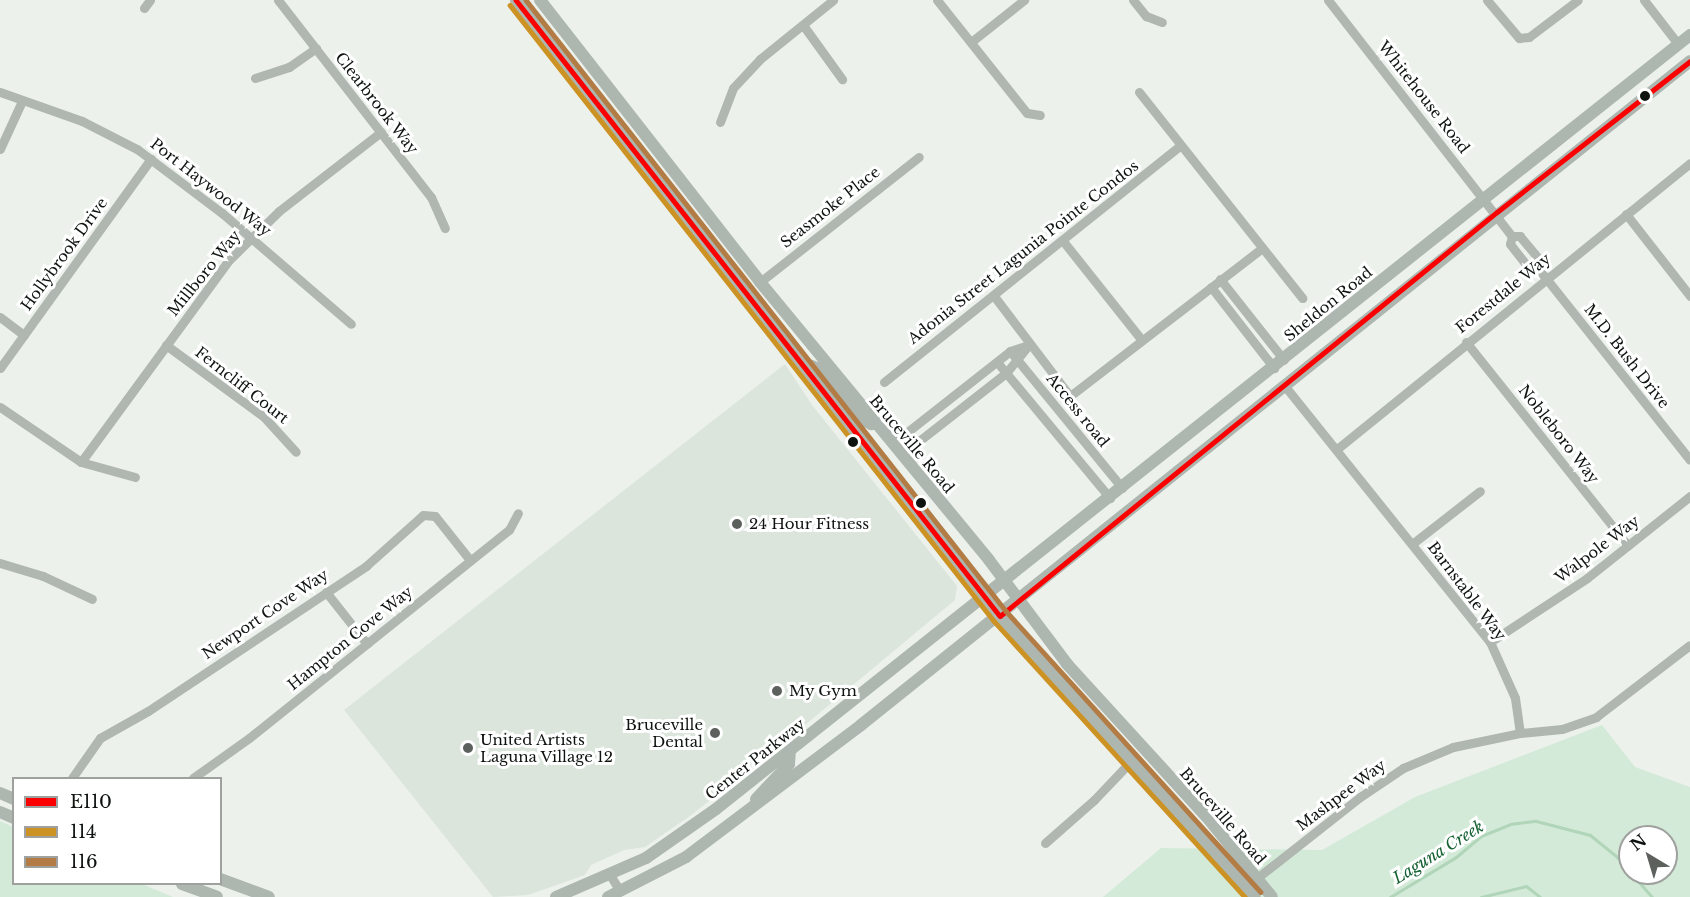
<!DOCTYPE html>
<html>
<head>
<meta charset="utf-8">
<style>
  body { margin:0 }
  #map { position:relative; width:1690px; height:897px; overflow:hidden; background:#ecf1ec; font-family:"Libre Baskerville",serif }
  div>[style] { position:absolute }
  .built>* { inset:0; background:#dbe5dc }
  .green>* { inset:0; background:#d3ead8 }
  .stream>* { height:3px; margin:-1.5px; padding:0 1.5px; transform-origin:1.5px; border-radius:1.5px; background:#b0d5b8 }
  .street>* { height:9px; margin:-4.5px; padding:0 4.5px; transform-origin:4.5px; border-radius:4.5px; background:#b0b6b0 }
  .secondary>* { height:12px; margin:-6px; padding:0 6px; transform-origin:6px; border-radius:6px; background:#aeb6b0 }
  .bus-1>* { height:4.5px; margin:-2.25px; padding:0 2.25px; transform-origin:2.25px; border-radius:2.25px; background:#fa0000 }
  .bus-2>* { height:4.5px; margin:-2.25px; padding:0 2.25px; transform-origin:2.25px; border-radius:2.25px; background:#cd9224 }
  .bus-3>* { height:4.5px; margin:-2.25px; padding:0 2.25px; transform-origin:2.25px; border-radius:2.25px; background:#b27c44 }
  .dots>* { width:16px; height:16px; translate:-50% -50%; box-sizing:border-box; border:3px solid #fff; border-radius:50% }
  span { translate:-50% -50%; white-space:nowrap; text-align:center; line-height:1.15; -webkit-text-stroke:6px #fff; paint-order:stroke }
  .street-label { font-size:15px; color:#0f1310 }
  .poi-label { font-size:15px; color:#0f1310 }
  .left { translate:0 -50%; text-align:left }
  .right { translate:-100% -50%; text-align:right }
  .water-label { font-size:16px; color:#146132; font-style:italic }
  .legend { position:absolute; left:12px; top:777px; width:210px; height:108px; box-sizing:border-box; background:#fff; border:2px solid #9fa19f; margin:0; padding:8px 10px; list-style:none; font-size:18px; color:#0f1310 }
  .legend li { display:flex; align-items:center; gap:12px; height:30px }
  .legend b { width:30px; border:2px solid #9fa19f }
  .north { position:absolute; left:1618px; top:825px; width:60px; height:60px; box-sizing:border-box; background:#fff; border:2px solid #9fa19f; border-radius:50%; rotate:322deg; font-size:16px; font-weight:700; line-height:24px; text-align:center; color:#0f1310 }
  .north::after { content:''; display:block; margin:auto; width:21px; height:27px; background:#5c615d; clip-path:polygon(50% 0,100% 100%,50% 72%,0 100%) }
</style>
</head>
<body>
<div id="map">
  <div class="built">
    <i style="clip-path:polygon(785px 364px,812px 405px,957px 586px,955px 600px,787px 740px,690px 816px,645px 847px,624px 850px,591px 865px,585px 875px,528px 895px,493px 897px,344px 710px)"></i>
  </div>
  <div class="green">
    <i style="clip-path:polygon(evenodd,1602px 725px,1635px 767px,1690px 787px,1690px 897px,1103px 897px,1161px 848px,1322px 850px,1415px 797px,1602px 725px,1630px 837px,1666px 837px,1666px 873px,1630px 873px,1630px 837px)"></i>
    <i style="clip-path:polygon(0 821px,13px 827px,14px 884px,142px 884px,173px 897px,0 897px)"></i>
  </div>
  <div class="stream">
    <i style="left:1390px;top:897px;width:77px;rotate:-31.2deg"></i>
    <i style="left:1456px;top:857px;width:33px;rotate:-40deg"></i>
    <i style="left:1481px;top:836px;width:31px;rotate:-22deg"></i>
    <i style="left:1510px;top:824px;width:26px;rotate:-7deg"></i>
    <i style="left:1536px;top:821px;width:56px;rotate:14.5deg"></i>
    <i style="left:1590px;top:835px;width:35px;rotate:39deg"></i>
    <i style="left:1617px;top:857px;width:53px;rotate:48.8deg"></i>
    <i style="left:1481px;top:897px;width:46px;rotate:-13.7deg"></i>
    <i style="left:1526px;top:886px;width:18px;rotate:38deg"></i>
  </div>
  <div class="street">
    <i style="left:278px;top:0;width:249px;rotate:52.2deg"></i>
    <i style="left:431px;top:197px;width:34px;rotate:66deg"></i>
    <i style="left:937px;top:0;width:144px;rotate:51.5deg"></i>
    <i style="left:1027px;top:113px;width:13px;rotate:9deg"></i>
    <i style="left:1133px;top:0;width:21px;rotate:51deg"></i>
    <i style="left:1146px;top:16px;width:17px;rotate:21deg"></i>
    <i style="left:1328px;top:0;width:299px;rotate:52.1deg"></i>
    <i style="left:1487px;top:0;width:50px;rotate:49.9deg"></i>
    <i style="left:1519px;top:38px;width:10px;rotate:-6deg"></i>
    <i style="left:1529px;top:37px;width:61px;rotate:-37.1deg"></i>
    <i style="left:1644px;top:0;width:56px;rotate:52.3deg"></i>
    <i style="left:144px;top:8px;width:10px;rotate:-53deg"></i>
    <i style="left:803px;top:25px;width:67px;rotate:54.2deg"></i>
    <i style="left:971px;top:42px;width:68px;rotate:-38.4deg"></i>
    <i style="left:255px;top:78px;width:36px;rotate:-18deg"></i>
    <i style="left:289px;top:67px;width:33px;rotate:-35deg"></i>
    <i style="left:0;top:92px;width:87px;rotate:19.5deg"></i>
    <i style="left:82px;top:121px;width:62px;rotate:27deg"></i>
    <i style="left:137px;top:149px;width:106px;rotate:37deg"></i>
    <i style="left:222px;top:213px;width:170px;rotate:40.7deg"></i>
    <i style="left:1139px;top:92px;width:263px;rotate:51.6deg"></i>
    <i style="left:720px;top:122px;width:36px;rotate:-69deg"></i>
    <i style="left:733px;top:88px;width:40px;rotate:-47deg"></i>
    <i style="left:760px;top:59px;width:94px;rotate:-38.9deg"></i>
    <i style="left:0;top:149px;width:53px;rotate:-65.4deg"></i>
    <i style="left:1626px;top:214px;width:104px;rotate:52deg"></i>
    <i style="left:1063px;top:241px;width:125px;rotate:51.5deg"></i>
    <i style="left:1539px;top:270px;width:11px;rotate:-90deg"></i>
    <i style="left:1539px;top:259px;width:30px;rotate:-130deg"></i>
    <i style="left:1520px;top:236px;width:8px;rotate:180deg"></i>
    <i style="left:1512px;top:236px;width:8px;rotate:104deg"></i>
    <i style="left:1510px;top:244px;width:29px;rotate:52deg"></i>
    <i style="left:1528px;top:267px;width:11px;rotate:15deg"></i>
    <i style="left:1539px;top:270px;width:9px;rotate:49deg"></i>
    <i style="left:1545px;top:277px;width:233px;rotate:51.6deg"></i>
    <i style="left:1220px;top:279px;width:103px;rotate:51.7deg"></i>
    <i style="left:760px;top:282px;width:202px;rotate:-38.2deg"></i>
    <i style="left:1211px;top:287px;width:103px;rotate:52.1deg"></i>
    <i style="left:994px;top:296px;width:126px;rotate:52.8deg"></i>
    <i style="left:1070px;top:396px;width:242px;rotate:-37.6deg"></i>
    <i style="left:0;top:317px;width:30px;rotate:37deg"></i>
    <i style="left:1466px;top:342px;width:260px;rotate:51.5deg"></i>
    <i style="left:166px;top:345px;width:122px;rotate:36.3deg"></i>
    <i style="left:264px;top:417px;width:47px;rotate:47.6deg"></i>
    <i style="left:1010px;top:351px;width:177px;rotate:50.7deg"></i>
    <i style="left:997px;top:362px;width:177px;rotate:50.3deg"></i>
    <i style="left:0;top:368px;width:258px;rotate:-54.2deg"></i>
    <i style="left:884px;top:382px;width:379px;rotate:-38.6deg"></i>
    <i style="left:1284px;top:385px;width:329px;rotate:51.3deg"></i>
    <i style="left:1490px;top:642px;width:61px;rotate:65.9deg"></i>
    <i style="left:1515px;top:698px;width:35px;rotate:82deg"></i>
    <i style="left:1520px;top:733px;width:42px;rotate:-5.4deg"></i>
    <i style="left:1562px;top:729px;width:36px;rotate:-19deg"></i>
    <i style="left:1596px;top:717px;width:118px;rotate:-37.5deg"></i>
    <i style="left:0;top:407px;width:98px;rotate:34.2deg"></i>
    <i style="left:81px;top:462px;width:56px;rotate:15.5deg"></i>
    <i style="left:892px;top:444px;width:150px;rotate:-38.2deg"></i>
    <i style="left:1010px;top:351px;width:20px;rotate:-18deg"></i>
    <i style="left:1337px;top:449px;width:454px;rotate:-39deg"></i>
    <i style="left:901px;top:455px;width:133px;rotate:-38deg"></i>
    <i style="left:1006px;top:373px;width:36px;rotate:-51deg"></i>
    <i style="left:81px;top:462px;width:250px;rotate:-53.8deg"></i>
    <i style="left:229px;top:260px;width:70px;rotate:-44.4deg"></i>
    <i style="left:279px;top:211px;width:129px;rotate:-37.8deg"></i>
    <i style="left:1412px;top:544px;width:86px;rotate:-37.9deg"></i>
    <i style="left:0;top:563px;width:45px;rotate:16.8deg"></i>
    <i style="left:43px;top:576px;width:54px;rotate:25.1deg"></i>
    <i style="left:326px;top:592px;width:66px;rotate:51.7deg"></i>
    <i style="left:1490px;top:642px;width:116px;rotate:-33.4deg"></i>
    <i style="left:1587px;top:578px;width:132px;rotate:-38.5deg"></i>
    <i style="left:72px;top:778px;width:49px;rotate:-55deg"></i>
    <i style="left:100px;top:738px;width:55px;rotate:-29.4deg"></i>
    <i style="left:148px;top:711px;width:262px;rotate:-33.6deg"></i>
    <i style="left:366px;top:566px;width:76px;rotate:-41.8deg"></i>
    <i style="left:423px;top:515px;width:12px;rotate:5deg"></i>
    <i style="left:435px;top:516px;width:56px;rotate:51.5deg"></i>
    <i style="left:193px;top:778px;width:69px;rotate:-35.5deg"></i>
    <i style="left:249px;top:738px;width:333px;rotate:-38.7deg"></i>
    <i style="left:509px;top:530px;width:19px;rotate:-62deg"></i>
    <i style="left:1045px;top:843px;width:65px;rotate:-41.3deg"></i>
    <i style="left:1094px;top:800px;width:52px;rotate:-46.5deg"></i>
    <i style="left:610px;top:875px;width:19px;rotate:58deg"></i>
    <i style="left:1257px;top:878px;width:131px;rotate:-38.2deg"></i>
    <i style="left:1360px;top:797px;width:52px;rotate:-34deg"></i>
    <i style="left:1403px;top:768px;width:54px;rotate:-22.8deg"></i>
    <i style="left:1453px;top:747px;width:68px;rotate:-11.8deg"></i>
  </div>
  <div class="secondary">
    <i style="left:516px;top:0;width:783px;rotate:51.84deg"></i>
    <i style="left:1000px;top:616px;width:379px;rotate:47.8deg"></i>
    <i style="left:540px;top:0;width:358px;rotate:52deg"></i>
    <i style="left:760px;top:282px;width:360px;rotate:50.5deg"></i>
    <i style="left:989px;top:560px;width:130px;rotate:53.1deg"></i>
    <i style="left:1067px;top:664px;width:206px;rotate:47.6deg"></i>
    <i style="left:1206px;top:816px;width:104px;rotate:50.8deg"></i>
    <i style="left:806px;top:364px;width:12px;rotate:20deg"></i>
    <i style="left:817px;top:368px;width:66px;rotate:49.3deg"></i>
    <i style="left:860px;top:418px;width:13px;rotate:29deg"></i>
    <i style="left:0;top:793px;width:15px;rotate:23deg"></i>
    <i style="left:756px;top:799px;width:48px;rotate:-46.7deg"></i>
    <i style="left:789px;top:764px;width:13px;rotate:-86deg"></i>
    <i style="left:0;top:812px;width:15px;rotate:23deg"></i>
    <i style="left:220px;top:879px;width:52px;rotate:20.2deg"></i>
    <i style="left:182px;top:884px;width:37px;rotate:20deg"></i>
    <i style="left:556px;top:897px;width:98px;rotate:-23.4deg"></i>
    <i style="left:646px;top:858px;width:85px;rotate:-35deg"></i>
    <i style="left:716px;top:809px;width:1244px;rotate:-38.47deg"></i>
    <i style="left:608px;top:897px;width:88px;rotate:-27.1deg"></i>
    <i style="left:686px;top:857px;width:219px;rotate:-37deg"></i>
    <i style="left:861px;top:725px;width:1062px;rotate:-38.69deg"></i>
  </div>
  <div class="bus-1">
    <i style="left:516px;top:0;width:783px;rotate:51.84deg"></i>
    <i style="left:1000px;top:616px;width:640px;rotate:-39.11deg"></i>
    <i style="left:1497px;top:212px;width:245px;rotate:-38deg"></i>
  </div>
  <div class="bus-2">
    <i style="left:510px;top:5px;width:783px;rotate:51.84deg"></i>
    <i style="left:994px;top:621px;width:373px;rotate:47.7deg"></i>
  </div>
  <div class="bus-3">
    <i style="left:526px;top:0;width:777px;rotate:51.85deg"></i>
    <i style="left:1006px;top:611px;width:379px;rotate:47.8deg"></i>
  </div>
  <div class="dots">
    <i style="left:1645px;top:96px;background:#0f1310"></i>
    <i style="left:853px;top:442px;background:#0f1310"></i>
    <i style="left:921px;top:503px;background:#0f1310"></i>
    <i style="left:737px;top:524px;background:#5c615d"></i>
    <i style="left:777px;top:691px;background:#5c615d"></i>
    <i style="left:715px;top:733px;background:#5c615d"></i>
    <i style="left:468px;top:748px;background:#5c615d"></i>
  </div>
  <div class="street-label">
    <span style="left:1424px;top:97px;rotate:52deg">Whitehouse Road</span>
    <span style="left:377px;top:103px;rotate:52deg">Clearbrook Way</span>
    <span style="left:211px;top:187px;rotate:38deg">Port Haywood Way</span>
    <span style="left:830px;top:207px;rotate:-38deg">Seasmoke Place</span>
    <span style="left:1023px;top:252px;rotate:-38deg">Adonia Street Lagunia Pointe Condos</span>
    <span style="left:64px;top:254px;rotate:-54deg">Hollybrook Drive</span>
    <span style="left:204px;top:273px;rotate:-51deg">Millboro Way</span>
    <span style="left:1503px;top:293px;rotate:-39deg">Forestdale Way</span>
    <span style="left:1328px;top:304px;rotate:-39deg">Sheldon Road</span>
    <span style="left:1627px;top:356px;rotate:52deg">M.D. Bush Drive</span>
    <span style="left:242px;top:385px;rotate:38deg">Ferncliff Court</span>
    <span style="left:1078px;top:410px;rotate:51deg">Access road</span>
    <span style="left:1559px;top:434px;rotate:52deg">Nobleboro Way</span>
    <span style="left:912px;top:444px;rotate:50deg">Bruceville Road</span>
    <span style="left:1597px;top:549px;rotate:-37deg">Walpole Way</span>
    <span style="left:1467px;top:591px;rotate:53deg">Barnstable Way</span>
    <span style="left:265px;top:614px;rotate:-34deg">Newport Cove Way</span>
    <span style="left:350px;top:638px;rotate:-39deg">Hampton Cove Way</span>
    <span style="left:755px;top:759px;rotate:-38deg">Center Parkway</span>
    <span style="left:1341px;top:795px;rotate:-37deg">Mashpee Way</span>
    <span style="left:1223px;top:816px;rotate:49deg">Bruceville Road</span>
  </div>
  <div class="poi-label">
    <span class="left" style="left:749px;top:524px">24 Hour Fitness</span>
    <span class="left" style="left:789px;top:691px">My Gym</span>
    <span class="right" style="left:703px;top:733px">Bruceville<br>Dental</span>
    <span class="left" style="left:480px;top:748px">United Artists<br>Laguna Village 12</span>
  </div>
  <div class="water-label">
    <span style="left:1438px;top:852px;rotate:-32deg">Laguna Creek</span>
  </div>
  <ul class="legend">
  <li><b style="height:8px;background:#fa0000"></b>E110</li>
  <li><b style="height:8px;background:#cd9224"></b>114</li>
  <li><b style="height:8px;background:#b27c44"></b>116</li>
  </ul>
  <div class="north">N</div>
</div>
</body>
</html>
